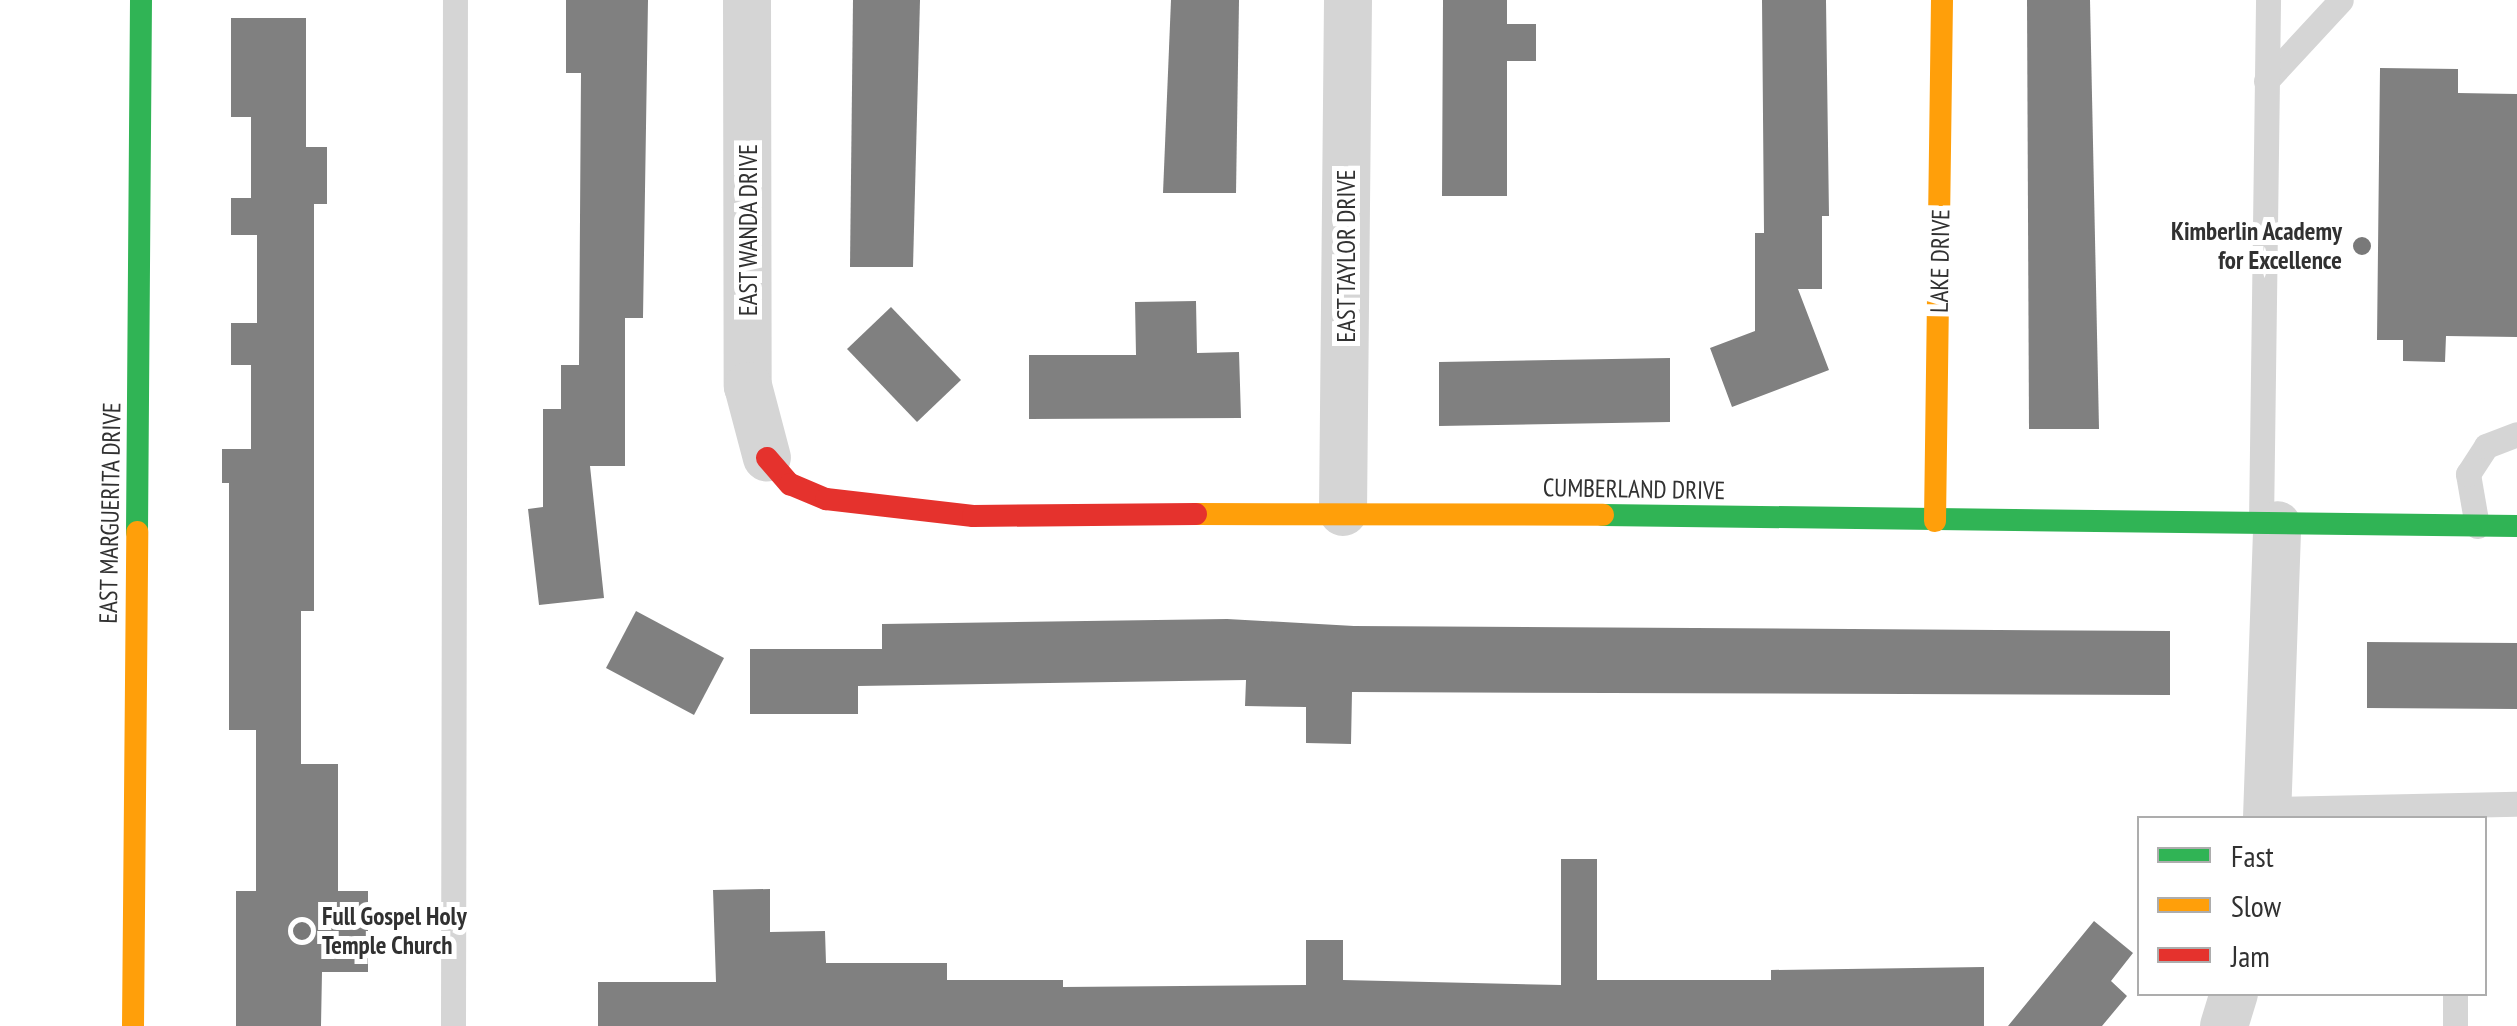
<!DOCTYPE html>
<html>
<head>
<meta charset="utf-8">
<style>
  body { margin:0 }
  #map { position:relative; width:2517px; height:1026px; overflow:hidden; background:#fff; font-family:"PT Sans Narrow",sans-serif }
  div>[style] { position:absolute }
  .building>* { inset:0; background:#808080 }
  .lane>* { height:25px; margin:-12.5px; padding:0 12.5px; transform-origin:12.5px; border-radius:12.5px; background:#d5d5d5 }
  .street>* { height:48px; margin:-24px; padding:0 24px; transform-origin:24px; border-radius:24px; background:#d5d5d5 }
  .fast>* { height:22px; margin:-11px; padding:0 11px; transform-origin:11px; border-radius:11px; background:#30b455 }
  .slow>* { height:22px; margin:-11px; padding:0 11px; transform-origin:11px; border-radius:11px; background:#ff9f0a }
  .jam>* { height:22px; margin:-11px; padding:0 11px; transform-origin:11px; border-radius:11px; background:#e5322d }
  .dots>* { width:28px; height:28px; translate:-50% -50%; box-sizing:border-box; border:5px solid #fff; border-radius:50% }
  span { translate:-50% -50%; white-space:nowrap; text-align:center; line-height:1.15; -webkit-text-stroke:10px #fff; paint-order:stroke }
  .street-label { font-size:25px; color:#313131 }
  .poi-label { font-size:25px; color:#313131; font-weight:700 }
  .right { translate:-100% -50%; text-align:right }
  .left { translate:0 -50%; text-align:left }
  .legend { position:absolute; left:2137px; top:816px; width:350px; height:180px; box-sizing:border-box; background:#fff; border:2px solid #adadad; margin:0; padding:12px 18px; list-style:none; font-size:30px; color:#313131 }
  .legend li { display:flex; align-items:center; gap:20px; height:50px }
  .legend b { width:50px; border:2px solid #adadad }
</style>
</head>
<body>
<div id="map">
  <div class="building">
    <i style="clip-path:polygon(566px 0,648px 0,643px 318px,625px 318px,625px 466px,590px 466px,604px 598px,539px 605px,528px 509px,543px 507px,543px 409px,561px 409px,561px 365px,579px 365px,581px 73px,566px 73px)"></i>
    <i style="clip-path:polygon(853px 0,920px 0,913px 267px,850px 267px)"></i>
    <i style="clip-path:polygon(1171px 0,1239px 0,1236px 193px,1163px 193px)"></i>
    <i style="clip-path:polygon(1443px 0,1507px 0,1507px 24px,1536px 24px,1536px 61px,1507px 61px,1507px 196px,1442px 196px)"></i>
    <i style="clip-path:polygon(1762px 0,1826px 0,1829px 216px,1822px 216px,1822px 289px,1798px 289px,1829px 370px,1732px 407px,1710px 348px,1755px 331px,1755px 233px,1764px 233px)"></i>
    <i style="clip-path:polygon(2027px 0,2090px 0,2099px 429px,2029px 429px)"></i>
    <i style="clip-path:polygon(231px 18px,306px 18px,306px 147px,327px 147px,327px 204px,314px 204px,314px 611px,301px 611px,301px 764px,338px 764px,338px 891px,368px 891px,368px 972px,322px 972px,321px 1026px,236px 1026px,236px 891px,256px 891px,256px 730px,229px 730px,229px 483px,222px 483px,222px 449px,251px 449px,251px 365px,231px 365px,231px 323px,257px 323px,257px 235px,231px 235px,231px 198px,251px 198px,251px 117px,231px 117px)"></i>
    <i style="clip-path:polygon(2380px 68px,2458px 69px,2458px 93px,2517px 94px,2517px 337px,2446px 336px,2445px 362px,2403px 361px,2403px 340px,2377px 340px)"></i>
    <i style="clip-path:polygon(1196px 301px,1197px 353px,1239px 352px,1241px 418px,1029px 419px,1029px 355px,1136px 355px,1135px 302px)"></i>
    <i style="clip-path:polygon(891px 307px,961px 380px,917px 422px,847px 349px)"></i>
    <i style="clip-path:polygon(1670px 358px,1670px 422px,1439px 426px,1439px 362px)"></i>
    <i style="clip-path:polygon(636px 611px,724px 658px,694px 715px,606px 668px)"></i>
    <i style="clip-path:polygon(1227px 619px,1354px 626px,2170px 631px,2170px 695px,1352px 692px,1351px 744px,1306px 743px,1306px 707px,1245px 706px,1246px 680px,858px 686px,858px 714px,750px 714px,750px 649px,882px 649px,882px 624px)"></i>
    <i style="clip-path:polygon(2367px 642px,2517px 643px,2517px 709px,2367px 708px)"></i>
    <i style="clip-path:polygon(1561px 859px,1597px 859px,1597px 980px,1771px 980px,1771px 970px,1984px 967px,1984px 1026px,598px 1026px,598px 982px,716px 982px,713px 890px,770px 889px,770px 932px,825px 931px,826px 963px,947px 963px,947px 980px,1063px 980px,1063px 987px,1306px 985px,1306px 940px,1343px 940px,1343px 980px,1561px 985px)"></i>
    <i style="clip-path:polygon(2094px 921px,2133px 953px,2111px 981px,2127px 996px,2102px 1026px,2008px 1026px)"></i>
  </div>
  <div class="lane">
    <i style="left:2266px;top:81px;width:110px;rotate:-47.2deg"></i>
    <i style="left:2261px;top:524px;width:524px;rotate:-89.23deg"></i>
    <i style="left:2477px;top:526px;width:53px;rotate:-99.8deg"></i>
    <i style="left:2468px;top:474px;width:33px;rotate:-57deg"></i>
    <i style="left:2486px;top:446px;width:33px;rotate:-21deg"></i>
    <i style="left:2269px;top:809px;width:248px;rotate:-1.2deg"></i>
    <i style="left:453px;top:1026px;width:1026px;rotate:-89.89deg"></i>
    <i style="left:2455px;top:1026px;width:32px;rotate:-90deg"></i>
  </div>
  <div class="street">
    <i style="left:747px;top:0;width:386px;rotate:89.9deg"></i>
    <i style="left:748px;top:386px;width:74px;rotate:75.2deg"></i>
    <i style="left:1343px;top:512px;width:512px;rotate:-89.44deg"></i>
    <i style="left:2267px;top:818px;width:293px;rotate:-88deg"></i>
    <i style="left:2224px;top:1026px;width:34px;rotate:-73deg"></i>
  </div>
  <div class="fast">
    <i style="left:1603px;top:515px;width:914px;rotate:0.69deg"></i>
    <i style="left:137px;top:532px;width:532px;rotate:-89.57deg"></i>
  </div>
  <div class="slow">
    <i style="left:1196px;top:514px;width:407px;rotate:0.1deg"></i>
    <i style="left:1935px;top:521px;width:521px;rotate:-89.23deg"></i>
    <i style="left:133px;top:1026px;width:494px;rotate:-89.5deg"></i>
  </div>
  <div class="jam">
    <i style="left:767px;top:458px;width:35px;rotate:49deg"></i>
    <i style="left:790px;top:484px;width:39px;rotate:23deg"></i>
    <i style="left:826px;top:499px;width:148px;rotate:6.6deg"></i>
    <i style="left:973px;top:516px;width:223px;rotate:-0.5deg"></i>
  </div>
  <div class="dots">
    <i style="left:2362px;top:246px;background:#797979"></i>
    <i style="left:302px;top:931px;background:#797979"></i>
  </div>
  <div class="street-label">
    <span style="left:748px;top:230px;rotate:-90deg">EAST WANDA DRIVE</span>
    <span style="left:1346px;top:256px;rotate:-90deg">EAST TAYLOR DRIVE</span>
    <span style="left:1940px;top:261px;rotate:-89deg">LAKE DRIVE</span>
    <span style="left:1634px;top:489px;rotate:1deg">CUMBERLAND DRIVE</span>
    <span style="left:110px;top:513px;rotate:-89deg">EAST MARGUERITA DRIVE</span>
  </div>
  <div class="poi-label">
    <span class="right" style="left:2342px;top:246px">Kimberlin Academy<br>for Excellence</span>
    <span class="left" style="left:322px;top:931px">Full Gospel Holy<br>Temple Church</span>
  </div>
  <ul class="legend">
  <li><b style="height:12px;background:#30b455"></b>Fast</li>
  <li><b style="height:12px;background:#ff9f0a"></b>Slow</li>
  <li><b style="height:12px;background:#e5322d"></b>Jam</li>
  </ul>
</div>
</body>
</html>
